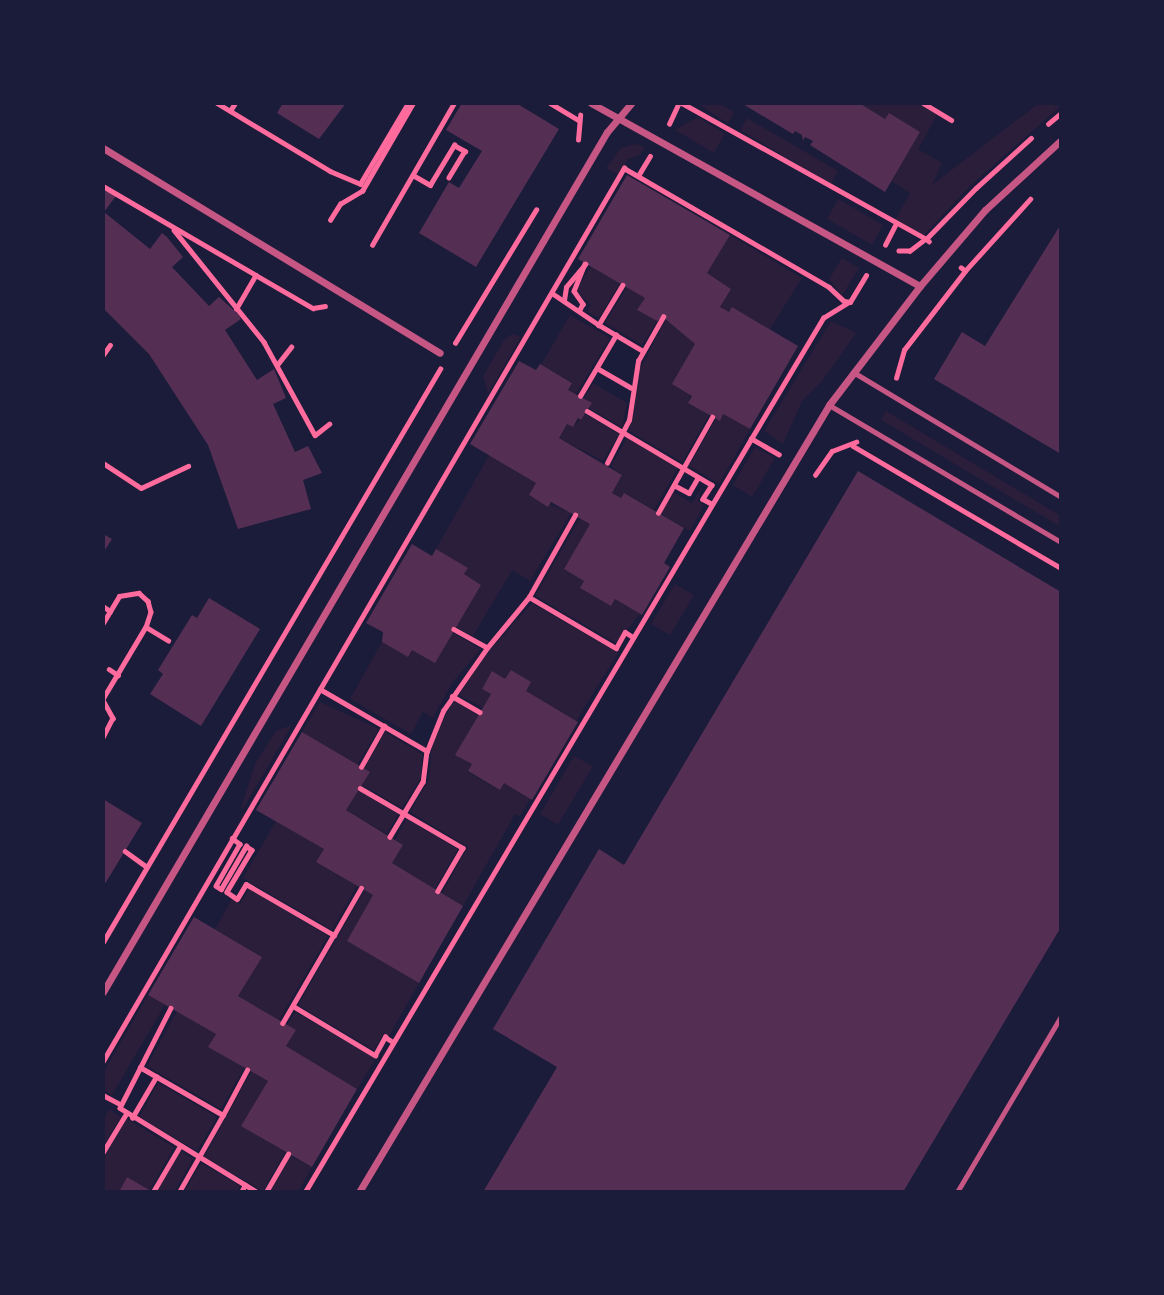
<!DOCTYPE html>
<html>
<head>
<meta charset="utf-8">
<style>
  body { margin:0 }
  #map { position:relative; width:1164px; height:1295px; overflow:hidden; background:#1b1b3a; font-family:Figtree,sans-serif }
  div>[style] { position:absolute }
  .green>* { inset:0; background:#2a1e3b }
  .building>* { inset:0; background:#542f53 }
  .path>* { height:4.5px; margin:-2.25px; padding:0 2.25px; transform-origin:2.25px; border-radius:2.25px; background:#ff6b9d }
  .service>* { height:5px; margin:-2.5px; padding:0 2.5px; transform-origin:2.5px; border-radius:2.5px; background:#c65784 }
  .minor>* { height:7px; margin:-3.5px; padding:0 3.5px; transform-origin:3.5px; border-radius:3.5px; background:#c65784 }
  span { translate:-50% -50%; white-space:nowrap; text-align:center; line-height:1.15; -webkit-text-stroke:7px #1b1b3a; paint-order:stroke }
  .frame { position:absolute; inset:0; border:105px solid #1b1b3a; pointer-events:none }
</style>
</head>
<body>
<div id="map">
  <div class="green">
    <i style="clip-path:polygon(697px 103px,719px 103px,734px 112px,728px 124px)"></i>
    <i style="clip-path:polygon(859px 103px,917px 103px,937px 115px,918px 149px,942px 163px,932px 185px,1039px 103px,1061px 106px,970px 186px,923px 236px,895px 220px,910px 193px,891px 181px,920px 132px,889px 114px,885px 119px)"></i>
    <i style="clip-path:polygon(698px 117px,725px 134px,714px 153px,675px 130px)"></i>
    <i style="clip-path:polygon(747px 118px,838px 171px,831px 184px,740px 130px)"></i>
    <i style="clip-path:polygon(635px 144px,645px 147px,640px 155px,628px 159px,619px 175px,606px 168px,621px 148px)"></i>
    <i style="clip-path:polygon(838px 199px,883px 225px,872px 245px,827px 219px)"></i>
    <i style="clip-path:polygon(730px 235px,802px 278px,770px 329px,733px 308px,729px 312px,720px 307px,731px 289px,707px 273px)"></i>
    <i style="clip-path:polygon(842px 258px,859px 268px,842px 296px,829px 279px)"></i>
    <i style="clip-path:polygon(591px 266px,620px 283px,599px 318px,587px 312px,591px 305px,576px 291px)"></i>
    <i style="clip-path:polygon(627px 287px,645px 298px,638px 311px,657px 321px,642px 345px,605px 323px)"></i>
    <i style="clip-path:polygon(570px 315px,610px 338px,576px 394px,568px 390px,572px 382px,541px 365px)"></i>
    <i style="clip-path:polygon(666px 319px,695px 344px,689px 403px,709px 415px,682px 462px,629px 431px,640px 369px)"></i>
    <i style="clip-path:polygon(831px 321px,856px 333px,823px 380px,802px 401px,783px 444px,764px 431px)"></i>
    <i style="clip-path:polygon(512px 334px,521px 337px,488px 394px,483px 376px,504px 340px)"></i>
    <i style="clip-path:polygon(593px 383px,627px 403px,622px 427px,589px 408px,591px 403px,584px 399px)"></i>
    <i style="clip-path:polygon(886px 411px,1061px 516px,1061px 527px,881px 420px)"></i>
    <i style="clip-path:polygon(585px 414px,619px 434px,603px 461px,559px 438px,567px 424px,573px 427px)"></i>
    <i style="clip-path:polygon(723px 414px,750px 429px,719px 484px,689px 466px,716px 419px,720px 420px)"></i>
    <i style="clip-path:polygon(627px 438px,678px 468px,654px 510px,624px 493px,621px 498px,612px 493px,622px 475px,611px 466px)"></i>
    <i style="clip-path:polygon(755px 447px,775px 458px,752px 497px,733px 485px)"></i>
    <i style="clip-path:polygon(489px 455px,536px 483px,529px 496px,571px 513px,530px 581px,512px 570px,473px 636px,456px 627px,481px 585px,464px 574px,468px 568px,436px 549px)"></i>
    <i style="clip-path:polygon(702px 486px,698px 501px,704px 505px,690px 531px,660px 514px,673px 492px,692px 503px)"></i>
    <i style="clip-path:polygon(580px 518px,590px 524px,564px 569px,584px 581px,581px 589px,611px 606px,615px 599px,640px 614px,616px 643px,535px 596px)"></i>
    <i style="clip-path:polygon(675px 584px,694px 595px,670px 635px,651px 624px)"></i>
    <i style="clip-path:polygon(532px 603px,618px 653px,576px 721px,493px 672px,491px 694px,483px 708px,459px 695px,484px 657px)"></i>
    <i style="clip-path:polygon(453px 633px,481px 649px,452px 683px,433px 718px,423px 712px,411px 734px,350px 699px,382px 642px,408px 656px,412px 650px)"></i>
    <i style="clip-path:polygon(453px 700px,478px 715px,456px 755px,472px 764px,468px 772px,499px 790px,504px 783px,530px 799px,520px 816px,515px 814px,463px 906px,442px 893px,468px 847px,410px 812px,429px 780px,432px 745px)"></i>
    <i style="clip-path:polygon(320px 702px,379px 729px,357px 765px,302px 732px)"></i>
    <i style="clip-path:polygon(292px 725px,243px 809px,241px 808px,255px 764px,276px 731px)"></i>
    <i style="clip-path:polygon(385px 732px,422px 754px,421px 778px,402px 808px,362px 785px,369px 772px,364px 769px)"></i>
    <i style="clip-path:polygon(574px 756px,593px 766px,558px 825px,540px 814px)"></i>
    <i style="clip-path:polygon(358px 790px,398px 814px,387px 834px,346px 810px)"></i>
    <i style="clip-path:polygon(406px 819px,458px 849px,435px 889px,392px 863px,403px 845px,395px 840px)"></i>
    <i style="clip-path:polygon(276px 821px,324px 849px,316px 862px,357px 886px,332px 930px,243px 878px)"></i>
    <i style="clip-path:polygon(249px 889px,328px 936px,279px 1020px,238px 996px,261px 956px,215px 929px,232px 899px,240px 904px)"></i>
    <i style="clip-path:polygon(365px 890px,373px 895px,347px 941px,419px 983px,389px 1036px,384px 1033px,374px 1050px,298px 1005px)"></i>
    <i style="clip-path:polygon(148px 995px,165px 1005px,112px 1095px,103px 1090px,103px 1073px)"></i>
    <i style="clip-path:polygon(177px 1011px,216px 1034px,209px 1047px,244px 1068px,221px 1109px,147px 1066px)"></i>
    <i style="clip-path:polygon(295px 1012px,376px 1058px,357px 1089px,286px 1046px,296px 1030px,287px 1025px)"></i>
    <i style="clip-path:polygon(251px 1072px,268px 1081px,242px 1126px,285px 1152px,263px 1191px,204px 1157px)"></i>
    <i style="clip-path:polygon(158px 1083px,217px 1117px,197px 1151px,139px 1117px)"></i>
    <i style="clip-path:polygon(109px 1109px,121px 1117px,103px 1147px,103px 1120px)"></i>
    <i style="clip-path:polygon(127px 1119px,174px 1147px,150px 1190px,127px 1177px,119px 1192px,108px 1192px,103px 1189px,103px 1159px)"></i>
    <i style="clip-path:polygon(181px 1151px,193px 1159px,174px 1192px,157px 1192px)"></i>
    <i style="clip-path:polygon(291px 1156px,312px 1167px,298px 1192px,270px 1192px)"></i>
    <i style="clip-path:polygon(201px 1163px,240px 1186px,237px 1192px,184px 1192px)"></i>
  </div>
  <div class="building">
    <i style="clip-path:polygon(283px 103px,346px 103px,319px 139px,277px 113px)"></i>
    <i style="clip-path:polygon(462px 103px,516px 103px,559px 129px,476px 267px,419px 233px,449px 182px,459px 188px,482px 151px,446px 130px)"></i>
    <i style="clip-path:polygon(741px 103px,859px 103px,885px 119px,889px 113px,920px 132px,885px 192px,810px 145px,813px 141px,805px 137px,803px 141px,802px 135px,795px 131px,793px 134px)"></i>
    <i style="clip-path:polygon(627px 175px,730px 235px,707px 273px,731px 289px,720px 307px,729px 312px,732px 307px,798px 346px,750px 429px,723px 414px,720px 421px,688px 403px,692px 396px,672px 384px,695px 344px,663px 317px,657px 321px,637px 310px,645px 298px,578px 259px)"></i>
    <i style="clip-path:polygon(103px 190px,116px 196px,104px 212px,150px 249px,162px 233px,167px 237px,183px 257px,172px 267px,209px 306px,219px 297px,238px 314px,241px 319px,225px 330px,257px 380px,274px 369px,286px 398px,273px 404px,295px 452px,308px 446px,322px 473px,303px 480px,311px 509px,238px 529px,208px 445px,149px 354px,103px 308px)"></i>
    <i style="clip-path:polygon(1061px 224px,1061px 454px,934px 379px,962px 332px,985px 346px)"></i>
    <i style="clip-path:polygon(519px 361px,536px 370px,540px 364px,572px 383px,568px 390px,592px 403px,581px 420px,578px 418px,573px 427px,567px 424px,559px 438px,622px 475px,612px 493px,621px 498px,624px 493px,684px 528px,664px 563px,670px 567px,642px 615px,615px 599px,611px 606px,580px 588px,584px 581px,564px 569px,590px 524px,551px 502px,548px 507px,529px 495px,536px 483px,470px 444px)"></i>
    <i style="clip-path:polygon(858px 471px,1061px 592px,1061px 927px,903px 1192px,483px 1192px,557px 1067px,493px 1029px,599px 849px,624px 865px)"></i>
    <i style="clip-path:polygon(103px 534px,112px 539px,103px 553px)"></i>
    <i style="clip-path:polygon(412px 544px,432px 556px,436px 549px,468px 568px,464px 574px,481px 585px,435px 663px,412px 650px,408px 657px,382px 642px,383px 632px,366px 623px)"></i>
    <i style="clip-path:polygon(209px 598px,260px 629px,201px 726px,150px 694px,163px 674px,158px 670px,192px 615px,197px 618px)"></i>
    <i style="clip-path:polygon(511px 670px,531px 682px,526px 691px,578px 722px,532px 800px,504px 783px,500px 790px,468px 771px,472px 764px,455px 755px,491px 694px,482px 689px,492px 671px,505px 679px)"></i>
    <i style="clip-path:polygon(302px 732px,370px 772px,346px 810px,403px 845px,392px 863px,463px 906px,419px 983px,347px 941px,373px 895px,316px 862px,324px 849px,256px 810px)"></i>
    <i style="clip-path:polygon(103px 799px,142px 823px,103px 887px)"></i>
    <i style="clip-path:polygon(194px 917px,262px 957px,238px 996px,296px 1030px,286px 1046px,357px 1089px,312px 1167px,241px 1126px,268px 1081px,208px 1047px,216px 1034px,148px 995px)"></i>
    <i style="clip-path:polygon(127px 1177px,153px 1192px,119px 1192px)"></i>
  </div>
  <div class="path">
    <i style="left:217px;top:103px;width:132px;rotate:31deg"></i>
    <i style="left:330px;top:171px;width:33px;rotate:23deg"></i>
    <i style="left:360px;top:184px;width:94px;rotate:-59.3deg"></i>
    <i style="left:550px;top:103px;width:33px;rotate:31deg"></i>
    <i style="left:682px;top:103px;width:279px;rotate:29.1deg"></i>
    <i style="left:926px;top:239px;width:20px;rotate:143deg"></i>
    <i style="left:910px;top:251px;width:11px;rotate:180deg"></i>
    <i style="left:923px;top:103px;width:33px;rotate:31deg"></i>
    <i style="left:230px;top:111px;width:9px;rotate:-58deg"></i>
    <i style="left:669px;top:124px;width:23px;rotate:-65deg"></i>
    <i style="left:1048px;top:124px;width:17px;rotate:-40deg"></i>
    <i style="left:578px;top:140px;width:25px;rotate:-85deg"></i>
    <i style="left:413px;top:175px;width:20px;rotate:30deg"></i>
    <i style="left:430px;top:185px;width:47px;rotate:-59deg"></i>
    <i style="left:454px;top:145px;width:13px;rotate:29deg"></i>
    <i style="left:465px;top:151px;width:31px;rotate:121deg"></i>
    <i style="left:638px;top:176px;width:23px;rotate:-59deg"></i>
    <i style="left:103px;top:186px;width:243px;rotate:30.2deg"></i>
    <i style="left:313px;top:308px;width:12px;rotate:-9deg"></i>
    <i style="left:330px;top:220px;width:19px;rotate:-58deg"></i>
    <i style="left:340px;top:204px;width:26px;rotate:-31deg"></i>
    <i style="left:362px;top:191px;width:102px;rotate:-59.9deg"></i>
    <i style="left:174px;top:230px;width:144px;rotate:51.2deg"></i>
    <i style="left:264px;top:342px;width:106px;rotate:61.3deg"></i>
    <i style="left:315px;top:435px;width:18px;rotate:-38deg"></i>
    <i style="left:929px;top:242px;width:4px;rotate:-135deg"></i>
    <i style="left:926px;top:239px;width:71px;rotate:-45.6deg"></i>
    <i style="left:976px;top:188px;width:74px;rotate:-42.3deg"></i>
    <i style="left:372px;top:245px;width:164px;rotate:-60deg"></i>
    <i style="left:885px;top:245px;width:22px;rotate:-63deg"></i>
    <i style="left:965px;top:271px;width:97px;rotate:-47.9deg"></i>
    <i style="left:623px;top:285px;width:47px;rotate:121deg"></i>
    <i style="left:599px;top:325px;width:51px;rotate:30.6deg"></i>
    <i style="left:552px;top:293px;width:57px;rotate:34.2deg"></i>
    <i style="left:564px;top:300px;width:13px;rotate:-81deg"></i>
    <i style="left:566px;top:287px;width:30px;rotate:-50deg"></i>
    <i style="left:585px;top:264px;width:29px;rotate:112deg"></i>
    <i style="left:574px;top:291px;width:16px;rotate:55deg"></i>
    <i style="left:583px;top:304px;width:7px;rotate:117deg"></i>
    <i style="left:236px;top:309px;width:39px;rotate:-60deg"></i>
    <i style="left:455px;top:343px;width:156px;rotate:-58.7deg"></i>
    <i style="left:103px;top:355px;width:12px;rotate:-55deg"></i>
    <i style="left:277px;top:365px;width:23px;rotate:-52deg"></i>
    <i style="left:597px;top:368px;width:39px;rotate:30deg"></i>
    <i style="left:896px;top:378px;width:29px;rotate:-74deg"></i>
    <i style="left:904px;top:350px;width:100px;rotate:-52.3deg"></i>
    <i style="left:965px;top:271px;width:5px;rotate:-143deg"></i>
    <i style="left:580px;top:396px;width:71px;rotate:-59.5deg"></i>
    <i style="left:587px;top:411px;width:145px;rotate:30.6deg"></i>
    <i style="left:712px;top:485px;width:17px;rotate:123deg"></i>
    <i style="left:703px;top:499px;width:10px;rotate:29deg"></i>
    <i style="left:853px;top:446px;width:241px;rotate:30.4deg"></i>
    <i style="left:779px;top:455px;width:32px;rotate:-150deg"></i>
    <i style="left:751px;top:439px;width:141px;rotate:-59.2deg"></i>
    <i style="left:823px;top:318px;width:31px;rotate:-32deg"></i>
    <i style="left:103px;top:463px;width:45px;rotate:33.3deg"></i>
    <i style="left:141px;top:488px;width:52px;rotate:-25.1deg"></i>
    <i style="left:607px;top:463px;width:48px;rotate:-62.9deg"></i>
    <i style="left:629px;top:420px;width:60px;rotate:-81.3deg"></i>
    <i style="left:638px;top:361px;width:51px;rotate:-60.4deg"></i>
    <i style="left:815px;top:475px;width:29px;rotate:-55deg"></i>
    <i style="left:832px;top:451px;width:26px;rotate:-21deg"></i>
    <i style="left:674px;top:485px;width:17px;rotate:28deg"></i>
    <i style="left:689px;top:493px;width:16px;rotate:-60deg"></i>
    <i style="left:658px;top:513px;width:110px;rotate:-60.6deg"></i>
    <i style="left:529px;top:597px;width:101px;rotate:30.4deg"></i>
    <i style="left:616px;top:648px;width:18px;rotate:-61deg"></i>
    <i style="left:625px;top:632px;width:9px;rotate:32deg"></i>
    <i style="left:103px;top:606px;width:9px;rotate:36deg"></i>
    <i style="left:103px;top:623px;width:31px;rotate:-59deg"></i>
    <i style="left:119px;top:596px;width:20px;rotate:-9deg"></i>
    <i style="left:139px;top:593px;width:12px;rotate:42deg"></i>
    <i style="left:148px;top:601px;width:11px;rotate:75deg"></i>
    <i style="left:151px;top:612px;width:16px;rotate:108deg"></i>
    <i style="left:146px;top:627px;width:84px;rotate:120.8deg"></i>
    <i style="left:146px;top:627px;width:26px;rotate:31deg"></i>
    <i style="left:487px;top:648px;width:66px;rotate:-50.5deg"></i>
    <i style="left:529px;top:597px;width:94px;rotate:-60.7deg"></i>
    <i style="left:109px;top:669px;width:11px;rotate:34deg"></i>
    <i style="left:320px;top:689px;width:124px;rotate:30.1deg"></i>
    <i style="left:427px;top:751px;width:31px;rotate:97deg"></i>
    <i style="left:423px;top:782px;width:64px;rotate:121deg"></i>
    <i style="left:452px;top:696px;width:32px;rotate:30deg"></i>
    <i style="left:103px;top:700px;width:21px;rotate:61deg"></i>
    <i style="left:113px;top:718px;width:22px;rotate:117deg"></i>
    <i style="left:427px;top:751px;width:43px;rotate:-68.2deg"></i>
    <i style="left:443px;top:711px;width:77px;rotate:-55.1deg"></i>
    <i style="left:487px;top:648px;width:38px;rotate:-151deg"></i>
    <i style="left:361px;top:767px;width:47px;rotate:-60.7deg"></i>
    <i style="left:360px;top:788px;width:119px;rotate:30.2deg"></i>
    <i style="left:463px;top:848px;width:50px;rotate:120.2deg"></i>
    <i style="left:232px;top:838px;width:10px;rotate:37deg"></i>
    <i style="left:240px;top:844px;width:48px;rotate:119.7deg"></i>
    <i style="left:216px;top:886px;width:6px;rotate:31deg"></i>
    <i style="left:221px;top:889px;width:50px;rotate:-59.8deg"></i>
    <i style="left:246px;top:846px;width:7px;rotate:34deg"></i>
    <i style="left:252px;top:850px;width:49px;rotate:120.8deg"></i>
    <i style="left:227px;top:892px;width:12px;rotate:35deg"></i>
    <i style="left:237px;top:899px;width:17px;rotate:-59deg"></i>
    <i style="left:246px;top:884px;width:102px;rotate:30.1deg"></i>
    <i style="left:334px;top:935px;width:102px;rotate:120.1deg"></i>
    <i style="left:125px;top:851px;width:27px;rotate:36deg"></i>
    <i style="left:334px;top:935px;width:54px;rotate:-60.1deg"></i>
    <i style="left:103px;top:942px;width:665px;rotate:-59.54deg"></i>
    <i style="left:293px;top:1006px;width:96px;rotate:30.9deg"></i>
    <i style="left:375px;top:1055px;width:21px;rotate:-61deg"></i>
    <i style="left:385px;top:1037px;width:9px;rotate:32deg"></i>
    <i style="left:171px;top:1008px;width:112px;rotate:117deg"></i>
    <i style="left:120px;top:1108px;width:161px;rotate:31.5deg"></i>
    <i style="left:103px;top:1061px;width:1034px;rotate:-59.74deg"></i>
    <i style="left:624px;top:168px;width:237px;rotate:30.1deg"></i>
    <i style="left:829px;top:287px;width:21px;rotate:43deg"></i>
    <i style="left:844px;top:301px;width:6px;rotate:9deg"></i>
    <i style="left:850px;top:302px;width:31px;rotate:-59deg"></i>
    <i style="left:140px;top:1067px;width:96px;rotate:30deg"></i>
    <i style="left:223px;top:1115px;width:51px;rotate:-61.9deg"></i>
    <i style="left:103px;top:1095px;width:19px;rotate:28deg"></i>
    <i style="left:132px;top:1118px;width:48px;rotate:-59.7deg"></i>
    <i style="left:103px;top:1152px;width:44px;rotate:-58.8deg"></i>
    <i style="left:153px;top:1192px;width:53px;rotate:-59.6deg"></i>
    <i style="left:179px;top:1192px;width:89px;rotate:-60.3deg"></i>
    <i style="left:241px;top:1192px;width:8px;rotate:-60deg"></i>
    <i style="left:266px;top:1192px;width:44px;rotate:-59.9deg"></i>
    <i style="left:305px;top:1192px;width:875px;rotate:-59.36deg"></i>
  </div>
  <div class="service">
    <i style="left:853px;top:372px;width:243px;rotate:31deg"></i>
    <i style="left:829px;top:405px;width:269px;rotate:30.6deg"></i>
    <i style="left:957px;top:1192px;width:204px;rotate:-59.4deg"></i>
  </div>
  <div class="minor">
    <i style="left:591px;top:103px;width:376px;rotate:29.1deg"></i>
    <i style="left:103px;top:148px;width:394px;rotate:31.3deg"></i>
    <i style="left:103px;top:992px;width:997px;rotate:-59.63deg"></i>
    <i style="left:607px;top:132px;width:38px;rotate:-50deg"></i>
    <i style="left:359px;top:1192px;width:917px;rotate:-59.15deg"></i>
    <i style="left:829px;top:405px;width:150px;rotate:-52.6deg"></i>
    <i style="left:920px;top:286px;width:100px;rotate:-49.5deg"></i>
    <i style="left:985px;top:210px;width:103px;rotate:-42.6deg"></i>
  </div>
  <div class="frame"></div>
</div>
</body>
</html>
